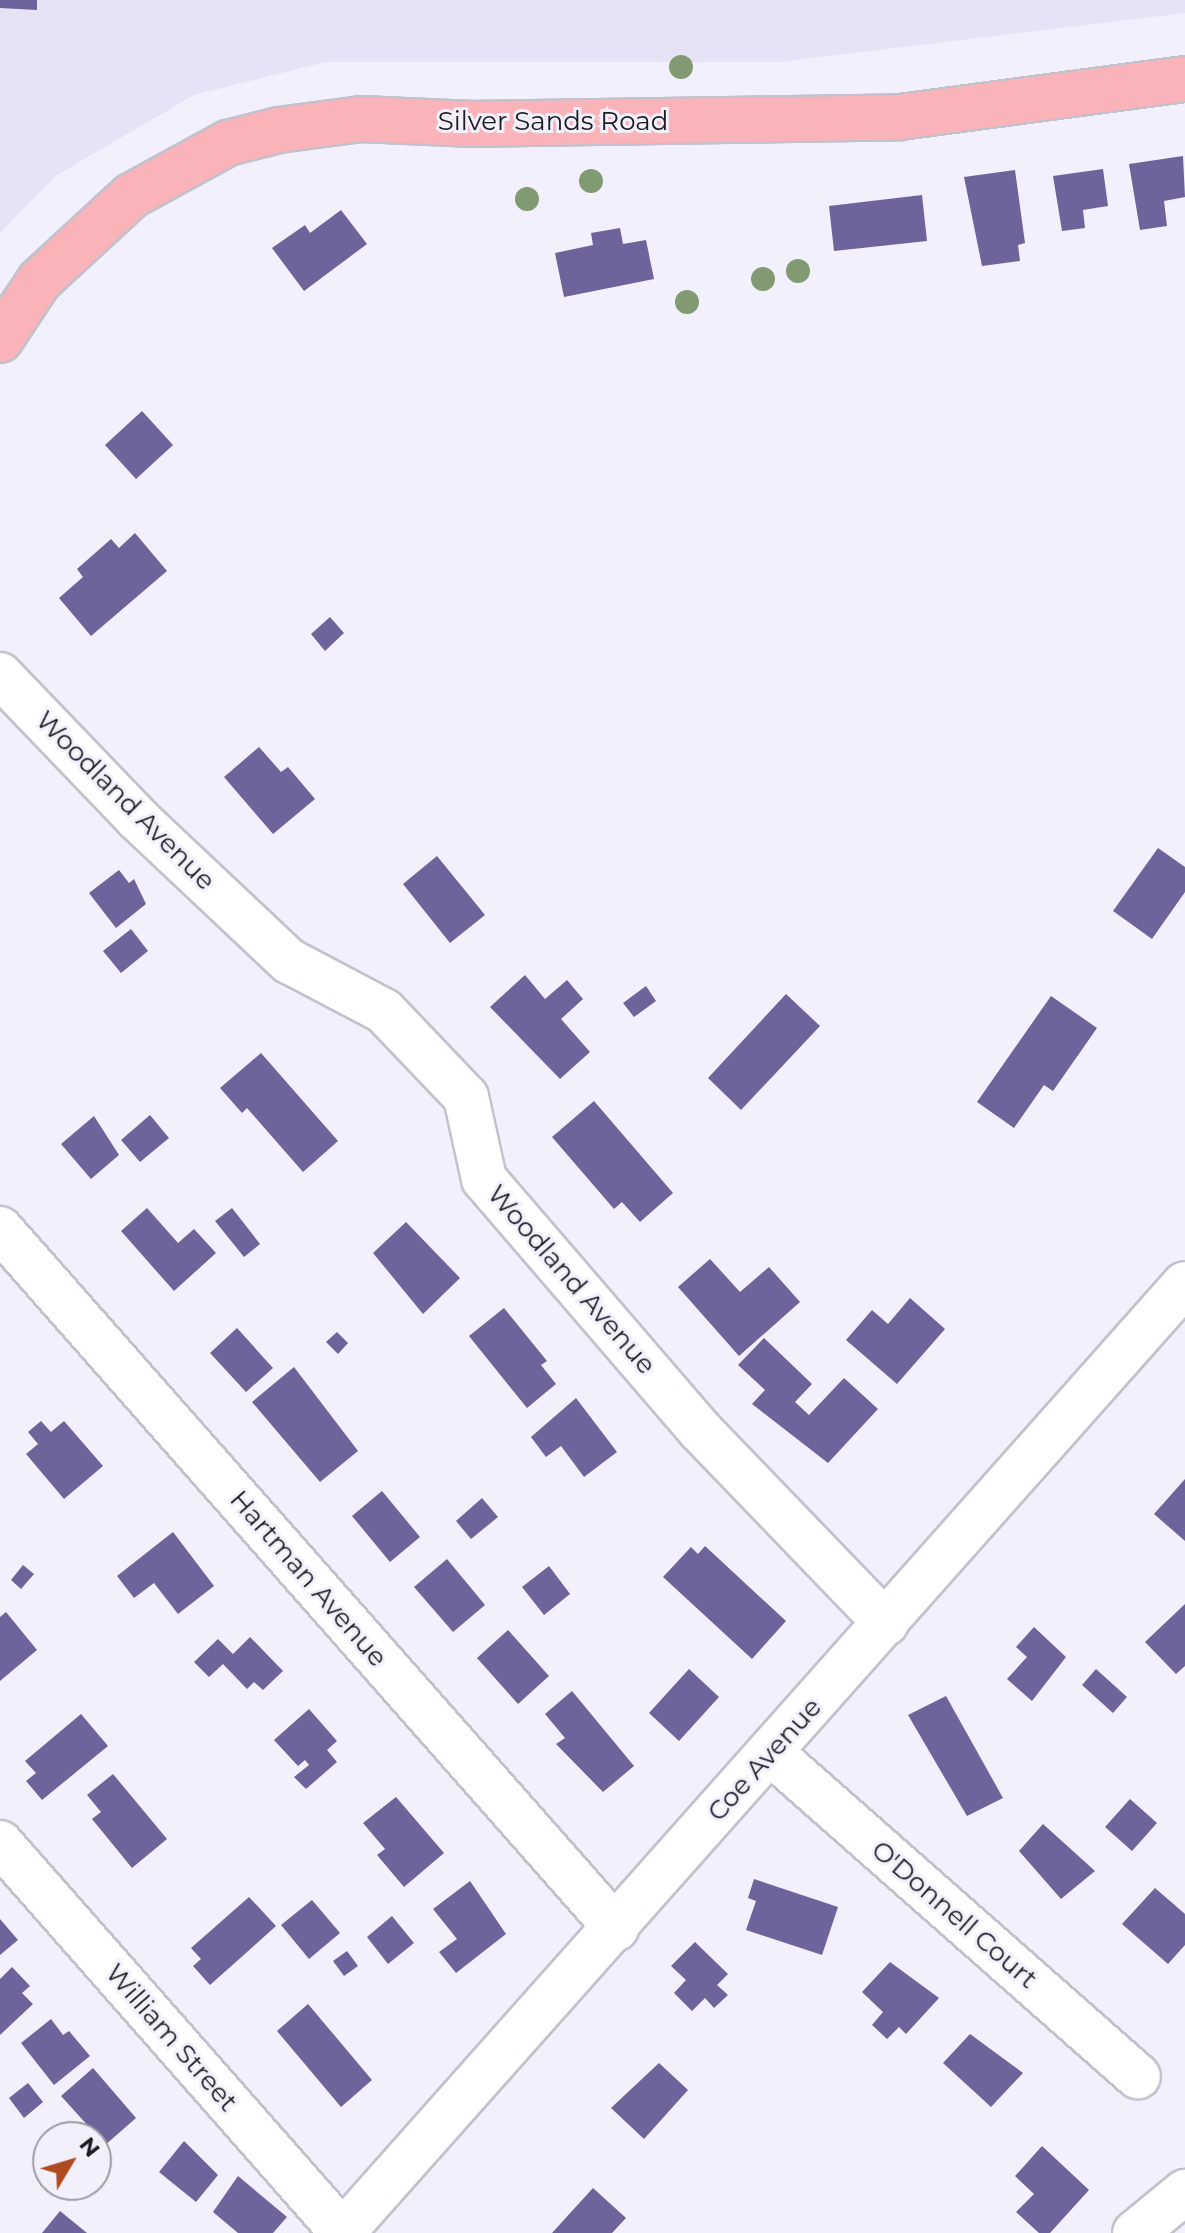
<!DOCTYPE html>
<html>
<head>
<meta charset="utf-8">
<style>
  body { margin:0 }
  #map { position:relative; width:1185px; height:2233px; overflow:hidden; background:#f2f0fc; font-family:Montserrat,sans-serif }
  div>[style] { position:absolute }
  .built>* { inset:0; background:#e6e3f6 }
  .building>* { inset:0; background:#6f639b }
  .roads { filter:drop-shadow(2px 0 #c3c1cc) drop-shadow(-2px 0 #c3c1cc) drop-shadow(0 2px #c3c1cc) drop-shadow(0 -2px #c3c1cc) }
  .minor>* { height:44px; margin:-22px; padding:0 22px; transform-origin:22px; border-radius:22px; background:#fff }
  .major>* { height:44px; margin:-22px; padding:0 22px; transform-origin:22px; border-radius:22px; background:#fab3b9 }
  .trees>* { width:24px; height:24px; margin:-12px; border-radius:50%; background:#819a72 }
  span { translate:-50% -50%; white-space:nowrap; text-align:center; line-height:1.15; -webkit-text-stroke:6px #f2f0fc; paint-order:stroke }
  .street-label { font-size:26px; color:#1d1d21 }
  .north { position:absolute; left:32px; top:2121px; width:80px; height:80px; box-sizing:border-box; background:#f2f0fc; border:2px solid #9d9ca4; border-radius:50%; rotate:52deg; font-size:22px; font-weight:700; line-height:32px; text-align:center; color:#1d1d21 }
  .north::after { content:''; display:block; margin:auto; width:28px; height:36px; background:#af4a1e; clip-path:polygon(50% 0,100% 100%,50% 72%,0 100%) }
</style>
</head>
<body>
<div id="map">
  <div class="built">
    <i style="clip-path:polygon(0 0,1185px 0,1185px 13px,779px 62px,326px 62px,194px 95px,57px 175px,0 233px)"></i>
  </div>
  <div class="building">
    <i style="clip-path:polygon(0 0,37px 0,37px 10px,0 8px)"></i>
    <i style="clip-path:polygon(1183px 156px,1185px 197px,1164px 201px,1167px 226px,1140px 230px,1129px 164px)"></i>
    <i style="clip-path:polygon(1103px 169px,1108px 206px,1083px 210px,1085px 228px,1062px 231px,1053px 176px)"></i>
    <i style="clip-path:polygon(1015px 170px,1025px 243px,1018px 245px,1020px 261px,982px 266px,964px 177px)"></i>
    <i style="clip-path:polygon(922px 195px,927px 241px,834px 251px,829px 206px)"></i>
    <i style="clip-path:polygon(341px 210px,367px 244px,304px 291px,272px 248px,305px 225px,310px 233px)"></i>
    <i style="clip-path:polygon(620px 228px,623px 244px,646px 240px,654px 279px,564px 297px,555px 253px,593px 245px,591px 233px)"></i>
    <i style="clip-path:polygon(142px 411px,173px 445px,136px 479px,105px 445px)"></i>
    <i style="clip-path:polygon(135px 533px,167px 571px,91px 636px,59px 598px,83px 577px,77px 569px,111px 539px,119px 548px)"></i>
    <i style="clip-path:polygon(330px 617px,344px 633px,325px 651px,311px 634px)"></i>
    <i style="clip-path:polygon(259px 747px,281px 772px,288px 767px,315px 799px,273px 834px,224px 777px)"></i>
    <i style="clip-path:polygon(1158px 848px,1185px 867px,1185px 892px,1152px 939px,1113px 911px)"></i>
    <i style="clip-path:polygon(437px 856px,485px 915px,450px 943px,403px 884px)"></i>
    <i style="clip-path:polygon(119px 870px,129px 883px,134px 879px,146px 904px,116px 928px,89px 893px)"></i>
    <i style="clip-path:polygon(131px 929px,148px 951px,121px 973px,103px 951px)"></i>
    <i style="clip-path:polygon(525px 975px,545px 999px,567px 980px,583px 999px,561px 1019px,590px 1052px,560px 1079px,490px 1007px)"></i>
    <i style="clip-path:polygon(646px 986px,656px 1001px,634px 1017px,623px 1003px)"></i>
    <i style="clip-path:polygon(786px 994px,820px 1026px,741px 1110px,708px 1078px)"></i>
    <i style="clip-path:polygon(1051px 996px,1097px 1028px,1053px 1091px,1044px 1085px,1014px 1128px,977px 1102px)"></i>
    <i style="clip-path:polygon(261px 1053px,338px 1141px,303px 1172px,247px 1108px,242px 1113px,220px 1088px)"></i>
    <i style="clip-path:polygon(594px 1101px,673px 1193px,640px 1222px,622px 1202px,614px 1209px,552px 1137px)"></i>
    <i style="clip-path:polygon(150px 1115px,169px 1138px,140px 1162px,121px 1140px)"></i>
    <i style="clip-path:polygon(94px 1116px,119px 1155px,91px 1179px,61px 1144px)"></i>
    <i style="clip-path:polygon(147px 1208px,178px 1243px,194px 1229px,216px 1253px,174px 1291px,121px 1231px)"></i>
    <i style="clip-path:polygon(232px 1208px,260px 1244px,244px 1257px,215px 1221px)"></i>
    <i style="clip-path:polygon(406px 1222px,460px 1278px,423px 1314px,373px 1253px)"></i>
    <i style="clip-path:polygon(710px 1259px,740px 1292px,769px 1267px,800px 1302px,739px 1356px,678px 1287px)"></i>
    <i style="clip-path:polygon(910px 1298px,945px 1329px,897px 1384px,846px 1340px,872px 1310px,888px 1324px)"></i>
    <i style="clip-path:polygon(504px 1308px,547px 1361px,541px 1365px,556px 1384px,527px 1408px,469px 1336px)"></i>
    <i style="clip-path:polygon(237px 1328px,273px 1368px,246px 1392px,210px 1353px)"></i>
    <i style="clip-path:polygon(337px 1332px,348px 1343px,338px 1354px,326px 1342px)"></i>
    <i style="clip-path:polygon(764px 1338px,812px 1384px,795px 1402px,809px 1415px,844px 1378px,878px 1409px,828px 1463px,752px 1404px,765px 1390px,738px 1365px)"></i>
    <i style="clip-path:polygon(294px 1367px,358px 1451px,320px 1482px,252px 1402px)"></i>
    <i style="clip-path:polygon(576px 1398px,617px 1452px,584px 1477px,561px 1446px,546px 1457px,531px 1437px)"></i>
    <i style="clip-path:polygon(41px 1421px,51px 1432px,64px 1421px,103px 1466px,64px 1499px,26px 1454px,38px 1444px,28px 1432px)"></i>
    <i style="clip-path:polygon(1185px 1479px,1185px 1541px,1154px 1514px)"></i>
    <i style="clip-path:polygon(382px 1491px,420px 1537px,390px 1562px,352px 1516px)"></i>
    <i style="clip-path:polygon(482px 1498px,498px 1517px,471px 1539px,456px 1521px)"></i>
    <i style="clip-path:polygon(173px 1532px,214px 1586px,178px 1614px,154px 1583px,134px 1598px,117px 1576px)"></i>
    <i style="clip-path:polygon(705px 1546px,786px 1621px,752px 1659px,663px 1577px,691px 1547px,698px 1554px)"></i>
    <i style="clip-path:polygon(447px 1559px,485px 1605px,453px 1632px,414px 1587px)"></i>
    <i style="clip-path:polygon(23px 1565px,34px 1574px,21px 1589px,11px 1580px)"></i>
    <i style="clip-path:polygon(549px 1566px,570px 1594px,544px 1615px,522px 1587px)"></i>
    <i style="clip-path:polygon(1185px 1604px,1185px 1666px,1176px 1674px,1145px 1642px)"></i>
    <i style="clip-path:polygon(6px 1612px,37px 1650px,0 1681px,0 1617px)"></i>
    <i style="clip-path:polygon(1034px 1627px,1066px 1657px,1032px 1701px,1007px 1679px,1027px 1657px,1016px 1647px)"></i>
    <i style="clip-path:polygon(508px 1630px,549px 1676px,518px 1704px,477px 1658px)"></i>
    <i style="clip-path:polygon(250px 1637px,283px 1671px,263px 1690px,254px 1682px,247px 1689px,223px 1664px,209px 1677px,194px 1662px,218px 1639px,233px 1654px)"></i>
    <i style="clip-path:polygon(689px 1669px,719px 1697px,679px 1741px,649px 1713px)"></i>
    <i style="clip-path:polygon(1096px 1669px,1127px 1697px,1113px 1713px,1082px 1685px)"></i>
    <i style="clip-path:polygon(572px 1691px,634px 1766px,603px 1792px,556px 1744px,565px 1738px,545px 1714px)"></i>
    <i style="clip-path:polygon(946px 1696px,1003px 1798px,967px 1816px,908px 1715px)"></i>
    <i style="clip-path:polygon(309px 1709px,337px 1741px,327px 1750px,337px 1762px,306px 1789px,294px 1777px,309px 1765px,305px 1760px,298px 1766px,274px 1740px)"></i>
    <i style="clip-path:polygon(81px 1714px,108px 1746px,42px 1800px,26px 1781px,36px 1773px,25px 1761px)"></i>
    <i style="clip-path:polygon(113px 1774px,167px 1839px,132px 1868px,92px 1819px,101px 1812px,87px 1795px)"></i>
    <i style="clip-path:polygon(396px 1797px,444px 1853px,404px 1887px,377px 1855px,385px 1849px,363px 1823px)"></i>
    <i style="clip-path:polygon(1130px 1799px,1157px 1823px,1132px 1851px,1105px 1827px)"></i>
    <i style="clip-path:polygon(1043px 1824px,1095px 1871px,1061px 1899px,1019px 1851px)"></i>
    <i style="clip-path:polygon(754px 1879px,838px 1907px,822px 1955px,746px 1930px,756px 1901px,748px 1898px)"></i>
    <i style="clip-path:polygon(470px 1881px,506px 1934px,456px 1973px,439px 1952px,457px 1939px,433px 1909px)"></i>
    <i style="clip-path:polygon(1155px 1888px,1185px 1914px,1185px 1945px,1168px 1964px,1122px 1924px)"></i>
    <i style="clip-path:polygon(249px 1897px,276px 1926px,210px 1985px,193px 1966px,201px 1959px,191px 1948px)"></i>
    <i style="clip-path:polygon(312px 1900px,340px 1933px,309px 1959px,281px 1925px)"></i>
    <i style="clip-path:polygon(392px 1916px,414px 1943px,388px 1964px,367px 1937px)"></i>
    <i style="clip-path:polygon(0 1919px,18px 1940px,0 1955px)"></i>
    <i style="clip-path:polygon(695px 1942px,728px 1974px,717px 1985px,728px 1995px,714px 2008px,705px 1998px,692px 2011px,674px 1993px,686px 1980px,671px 1966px)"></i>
    <i style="clip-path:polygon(347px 1951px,358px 1966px,344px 1976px,333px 1961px)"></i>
    <i style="clip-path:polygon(890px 1962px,939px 1998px,906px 2034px,899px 2027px,887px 2039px,872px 2025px,883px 2012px,862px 1992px)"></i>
    <i style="clip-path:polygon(12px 1967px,30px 1986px,22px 1993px,33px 2004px,0 2035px,0 1979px)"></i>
    <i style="clip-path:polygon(308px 2004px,372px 2080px,341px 2107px,277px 2031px)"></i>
    <i style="clip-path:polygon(51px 2019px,63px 2035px,69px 2031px,90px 2056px,54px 2085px,21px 2043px)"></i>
    <i style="clip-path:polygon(970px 2034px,1023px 2073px,991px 2107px,943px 2063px)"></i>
    <i style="clip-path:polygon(659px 2063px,688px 2090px,644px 2139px,611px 2108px)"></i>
    <i style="clip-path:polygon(93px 2068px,136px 2118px,96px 2153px,96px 2137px,79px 2137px,90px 2128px,61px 2096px)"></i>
    <i style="clip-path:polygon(28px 2083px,43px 2102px,24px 2118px,9px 2098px)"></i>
    <i style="clip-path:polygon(184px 2141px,218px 2175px,196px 2202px,159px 2172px)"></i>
    <i style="clip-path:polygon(1042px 2146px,1089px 2190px,1050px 2233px,1039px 2233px,1016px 2212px,1034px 2194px,1015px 2176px)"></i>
    <i style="clip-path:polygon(238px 2176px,287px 2217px,273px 2233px,238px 2233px,213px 2212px)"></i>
    <i style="clip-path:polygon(593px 2188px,626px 2218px,612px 2233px,552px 2233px)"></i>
    <i style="clip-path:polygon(60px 2211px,87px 2233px,42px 2233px)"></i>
  </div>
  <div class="roads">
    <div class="minor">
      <i style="left:0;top:675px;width:198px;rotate:46.2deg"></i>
      <i style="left:137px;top:818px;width:209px;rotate:43.3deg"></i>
      <i style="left:289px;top:961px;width:107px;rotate:27.8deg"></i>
      <i style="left:384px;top:1011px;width:119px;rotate:46.4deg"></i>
      <i style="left:466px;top:1097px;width:84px;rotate:77.6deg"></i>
      <i style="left:484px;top:1179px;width:331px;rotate:49.3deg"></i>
      <i style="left:700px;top:1430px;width:268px;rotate:46.1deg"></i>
      <i style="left:0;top:1229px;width:932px;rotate:48.61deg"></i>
      <i style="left:771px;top:1753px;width:489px;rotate:41.4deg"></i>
      <i style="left:0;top:1843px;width:519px;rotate:48.67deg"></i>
      <i style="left:342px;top:2233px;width:1269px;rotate:-48.39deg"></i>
      <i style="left:1135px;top:2233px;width:65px;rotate:-39.4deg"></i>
    </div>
    <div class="major">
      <i style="left:0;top:340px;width:71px;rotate:-56.5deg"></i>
      <i style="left:39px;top:281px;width:125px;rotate:-42.7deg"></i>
      <i style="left:131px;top:196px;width:111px;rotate:-28.7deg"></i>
      <i style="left:228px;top:143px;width:53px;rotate:-14.3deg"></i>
      <i style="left:279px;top:130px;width:83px;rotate:-7.6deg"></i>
      <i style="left:361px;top:119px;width:112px;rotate:2.6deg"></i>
      <i style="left:473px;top:124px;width:427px;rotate:-0.9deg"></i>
      <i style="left:900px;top:117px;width:288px;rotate:-7.6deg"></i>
    </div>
  </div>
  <div class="trees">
    <i style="left:681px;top:67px"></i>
    <i style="left:591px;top:181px"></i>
    <i style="left:527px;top:199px"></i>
    <i style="left:798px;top:271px"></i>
    <i style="left:763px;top:279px"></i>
    <i style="left:687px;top:302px"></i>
  </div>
  <div class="street-label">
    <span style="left:553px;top:122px">Silver Sands Road</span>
    <span style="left:125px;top:801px;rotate:45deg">Woodland Avenue</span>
    <span style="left:571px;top:1280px;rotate:49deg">Woodland Avenue</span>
    <span style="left:308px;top:1579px;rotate:49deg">Hartman Avenue</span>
    <span style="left:765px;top:1760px;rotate:-48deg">Coe Avenue</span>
    <span style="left:954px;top:1915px;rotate:41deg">O'Donnell Court</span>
    <span style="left:171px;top:2038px;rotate:49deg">William Street</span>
  </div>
  <div class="north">N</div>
</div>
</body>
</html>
